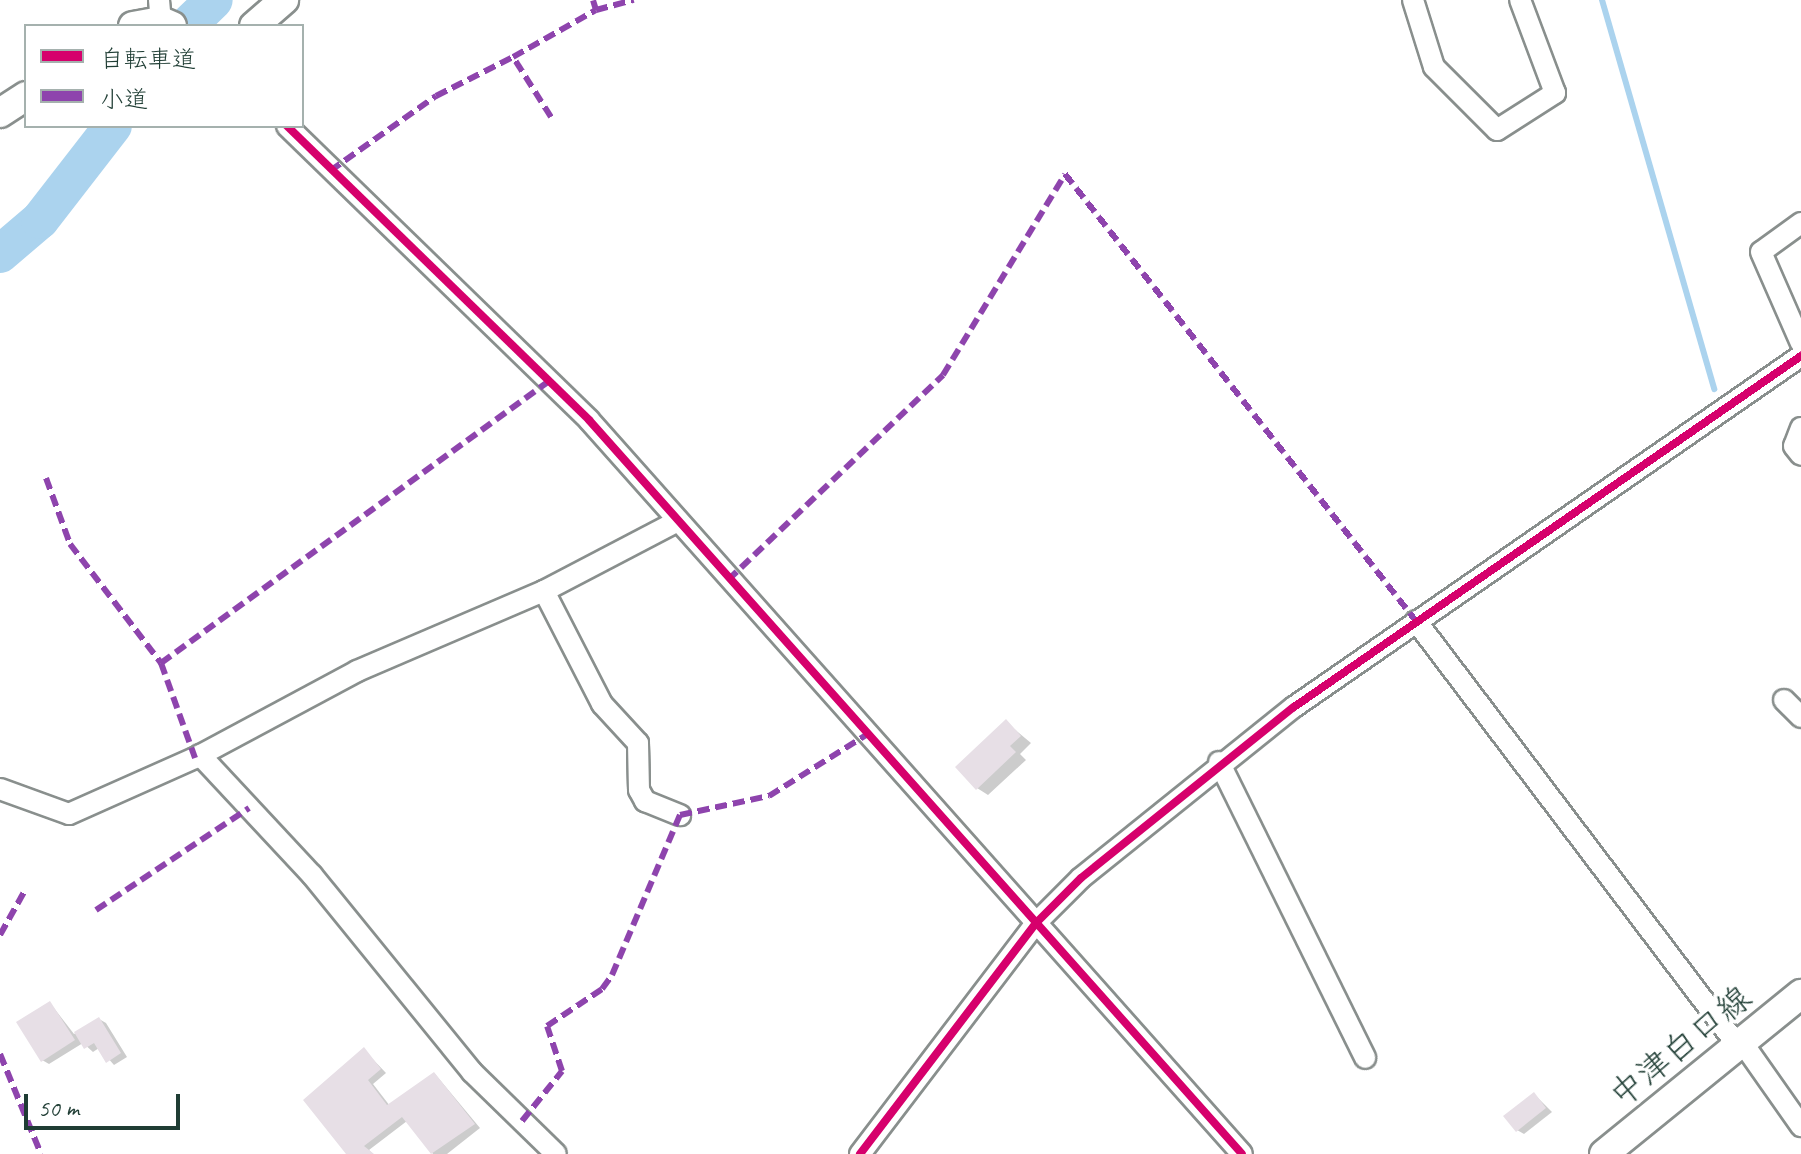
<!DOCTYPE html>
<html>
<head>
<meta charset="utf-8">
<style>
  body { margin:0 }
  #map { position:relative; width:1801px; height:1154px; overflow:hidden; background:#fff; font-family:Caveat,"Klee One",sans-serif }
  div>[style] { position:absolute }
  .shadow>* { inset:0; background:#0003 }
  .stream>* { height:6px; margin:-3px; padding:0 3px; transform-origin:3px; border-radius:3px; background:#abd3ee }
  .river>* { height:38px; margin:-19px; padding:0 19px; transform-origin:19px; border-radius:19px; background:#abd3ee }
  .building>* { inset:0; background:#e7dfe6 }
  .roads { filter:drop-shadow(2px 0 #898f8d) drop-shadow(-2px 0 #898f8d) drop-shadow(0 2px #898f8d) drop-shadow(0 -2px #898f8d) }
  .minor>* { height:20px; margin:-10px; padding:0 10px; transform-origin:10px; border-radius:10px; background:#fff }
  .secondary>* { height:28px; margin:-14px; padding:0 14px; transform-origin:14px; border-radius:14px; background:#fff }
  .quiet>* { height:6px; margin-top:-3px; transform-origin:0; background:repeating-linear-gradient(90deg,#8e44ad 0 12px,transparent 0 18px) }
  .cycleway>* { height:8px; margin:-4px; padding:0 4px; transform-origin:4px; border-radius:4px; background:#d6006c }
  span { translate:-50% -50%; white-space:nowrap; text-align:center; line-height:1.15; -webkit-text-stroke:8px #fff; paint-order:stroke }
  .street-label { font-size:34px; color:#1f3d34 }
  .legend { position:absolute; left:24px; top:24px; width:280px; height:104px; box-sizing:border-box; background:#fff; border:2px solid #a5b1ae; margin:0; padding:10px 14px; list-style:none; font-size:24px; color:#1f3d34 }
  .legend li { display:flex; align-items:center; gap:16px; height:40px }
  .legend b { width:40px; border:2px solid #a5b1ae }
  .scale { position:absolute; left:24px; top:1094px; width:156px; height:36px; box-sizing:border-box; border:4px solid #1f3d34; border-top:0; padding-left:10px; font-size:24px; line-height:28px; white-space:nowrap; color:#1f3d34; -webkit-text-stroke:6px #fff; paint-order:stroke }
</style>
</head>
<body>
<div id="map">
  <div class="shadow">
    <i style="clip-path:polygon(1006px 722px,1031px 743px,1020px 754px,1026px 760px,988px 795px,977px 788px)"></i>
    <i style="clip-path:polygon(50px 1003px,74px 1034px,99px 1019px,106px 1023px,127px 1057px,114px 1065px,99px 1048px,93px 1052px,83px 1043px,49px 1064px,42px 1060px)"></i>
    <i style="clip-path:polygon(364px 1050px,386px 1073px,373px 1084px,390px 1106px,435px 1074px,480px 1128px,447px 1154px,433px 1154px,407px 1121px,369px 1150px,373px 1154px,348px 1154px)"></i>
    <i style="clip-path:polygon(1534px 1094px,1552px 1112px,1524px 1134px,1517px 1130px)"></i>
  </div>
  <div class="stream">
    <i style="left:1602px;top:0;width:405px;rotate:73.9deg"></i>
  </div>
  <div class="river">
    <i style="left:187px;top:26px;width:37px;rotate:-44deg"></i>
    <i style="left:0;top:254px;width:52px;rotate:-40.4deg"></i>
    <i style="left:40px;top:220px;width:119px;rotate:-52.2deg"></i>
  </div>
  <div class="building">
    <i style="clip-path:polygon(1006px 719px,1021px 736px,1010px 746px,1016px 752px,976px 790px,955px 767px)"></i>
    <i style="clip-path:polygon(50px 1001px,75px 1040px,41px 1062px,16px 1022px)"></i>
    <i style="clip-path:polygon(99px 1017px,121px 1053px,106px 1063px,94px 1043px,84px 1049px,74px 1032px)"></i>
    <i style="clip-path:polygon(364px 1047px,381px 1069px,368px 1080px,387px 1105px,434px 1072px,475px 1124px,431px 1154px,402px 1117px,364px 1146px,374px 1154px,346px 1154px,303px 1100px)"></i>
    <i style="clip-path:polygon(1534px 1092px,1546px 1108px,1516px 1132px,1503px 1116px)"></i>
  </div>
  <div class="roads">
    <div class="minor">
      <i style="left:159px;top:0;width:21px;rotate:85deg"></i>
      <i style="left:1413px;top:0;width:70px;rotate:72.6deg"></i>
      <i style="left:1434px;top:67px;width:89px;rotate:45deg"></i>
      <i style="left:1497px;top:130px;width:69px;rotate:-32.5deg"></i>
      <i style="left:1555px;top:93px;width:99px;rotate:-110.6deg"></i>
      <i style="left:287px;top:126px;width:421px;rotate:44.2deg"></i>
      <i style="left:589px;top:420px;width:982px;rotate:48.34deg"></i>
      <i style="left:1801px;top:223px;width:49px;rotate:144.1deg"></i>
      <i style="left:1761px;top:252px;width:99px;rotate:66.3deg"></i>
      <i style="left:1801px;top:428px;width:19px;rotate:111deg"></i>
      <i style="left:1794px;top:446px;width:11px;rotate:52deg"></i>
      <i style="left:544px;top:591px;width:127px;rotate:62.8deg"></i>
      <i style="left:602px;top:704px;width:53px;rotate:47.3deg"></i>
      <i style="left:638px;top:743px;width:47px;rotate:88.8deg"></i>
      <i style="left:639px;top:790px;width:13px;rotate:61deg"></i>
      <i style="left:645px;top:801px;width:38px;rotate:22deg"></i>
      <i style="left:1416px;top:621px;width:533px;rotate:52.85deg"></i>
      <i style="left:1784px;top:700px;width:24px;rotate:45deg"></i>
      <i style="left:200px;top:755px;width:164px;rotate:47deg"></i>
      <i style="left:312px;top:875px;width:254px;rotate:50.9deg"></i>
      <i style="left:472px;top:1072px;width:117px;rotate:44.3deg"></i>
      <i style="left:1219px;top:762px;width:330px;rotate:63.7deg"></i>
      <i style="left:0;top:789px;width:73px;rotate:19.9deg"></i>
      <i style="left:69px;top:814px;width:138px;rotate:-24deg"></i>
      <i style="left:195px;top:758px;width:184px;rotate:-28.2deg"></i>
      <i style="left:357px;top:671px;width:203px;rotate:-23.2deg"></i>
      <i style="left:544px;top:591px;width:151px;rotate:-27.6deg"></i>
      <i style="left:1742px;top:1042px;width:103px;rotate:54.9deg"></i>
      <i style="left:860px;top:1154px;width:292px;rotate:-52.7deg"></i>
      <i style="left:1037px;top:922px;width:62px;rotate:-45deg"></i>
      <i style="left:1081px;top:878px;width:273px;rotate:-38.8deg"></i>
      <i style="left:1294px;top:707px;width:617px;rotate:-34.7deg"></i>
    </div>
    <div class="secondary">
      <i style="left:133px;top:26px;width:28px;rotate:-10deg"></i>
      <i style="left:161px;top:21px;width:12px;rotate:24deg"></i>
      <i style="left:254px;top:26px;width:40px;rotate:-41deg"></i>
      <i style="left:0;top:113px;width:31px;rotate:-33deg"></i>
      <i style="left:1604px;top:1154px;width:254px;rotate:-39.1deg"></i>
    </div>
  </div>
  <div class="quiet">
    <i style="left:596px;top:10px;width:39px;rotate:-15deg"></i>
    <i style="left:551px;top:117px;width:71px;rotate:-122.3deg"></i>
    <i style="left:513px;top:57px;width:95px;rotate:-29.5deg"></i>
    <i style="left:596px;top:10px;width:10px;rotate:-107deg"></i>
    <i style="left:330px;top:171px;width:130px;rotate:-35.3deg"></i>
    <i style="left:436px;top:96px;width:86px;rotate:-26.9deg"></i>
    <i style="left:46px;top:478px;width:70px;rotate:70deg"></i>
    <i style="left:70px;top:544px;width:150px;rotate:52.6deg"></i>
    <i style="left:161px;top:663px;width:101px;rotate:70.3deg"></i>
    <i style="left:728px;top:580px;width:297px;rotate:-43.6deg"></i>
    <i style="left:943px;top:375px;width:235px;rotate:-58.7deg"></i>
    <i style="left:1065px;top:174px;width:568px;rotate:51.86deg"></i>
    <i style="left:161px;top:663px;width:478px;rotate:-36deg"></i>
    <i style="left:96px;top:910px;width:184px;rotate:-33.7deg"></i>
    <i style="left:0;top:935px;width:49px;rotate:-60.8deg"></i>
    <i style="left:0;top:1054px;width:108px;rotate:67.7deg"></i>
    <i style="left:522px;top:1121px;width:64px;rotate:-51.3deg"></i>
    <i style="left:562px;top:1071px;width:47px;rotate:-108.4deg"></i>
    <i style="left:547px;top:1026px;width:66px;rotate:-33.9deg"></i>
    <i style="left:602px;top:989px;width:17px;rotate:-54deg"></i>
    <i style="left:612px;top:975px;width:174px;rotate:-67deg"></i>
    <i style="left:680px;top:815px;width:91px;rotate:-12.1deg"></i>
    <i style="left:769px;top:796px;width:117px;rotate:-32.1deg"></i>
  </div>
  <div class="cycleway">
    <i style="left:287px;top:126px;width:421px;rotate:44.2deg"></i>
    <i style="left:589px;top:420px;width:982px;rotate:48.34deg"></i>
    <i style="left:860px;top:1154px;width:292px;rotate:-52.7deg"></i>
    <i style="left:1037px;top:922px;width:62px;rotate:-45deg"></i>
    <i style="left:1081px;top:878px;width:273px;rotate:-38.8deg"></i>
    <i style="left:1294px;top:707px;width:617px;rotate:-34.7deg"></i>
  </div>
  <div class="street-label">
    <span style="left:1680px;top:1046px;rotate:-39deg">中津白口線</span>
  </div>
  <ul class="legend">
  <li><b style="height:10px;background:#d6006c"></b>自転車道</li>
  <li><b style="height:10px;background:#8e44ad"></b>小道</li>
  </ul>
  <div class="scale">50 m</div>
</div>
</body>
</html>
